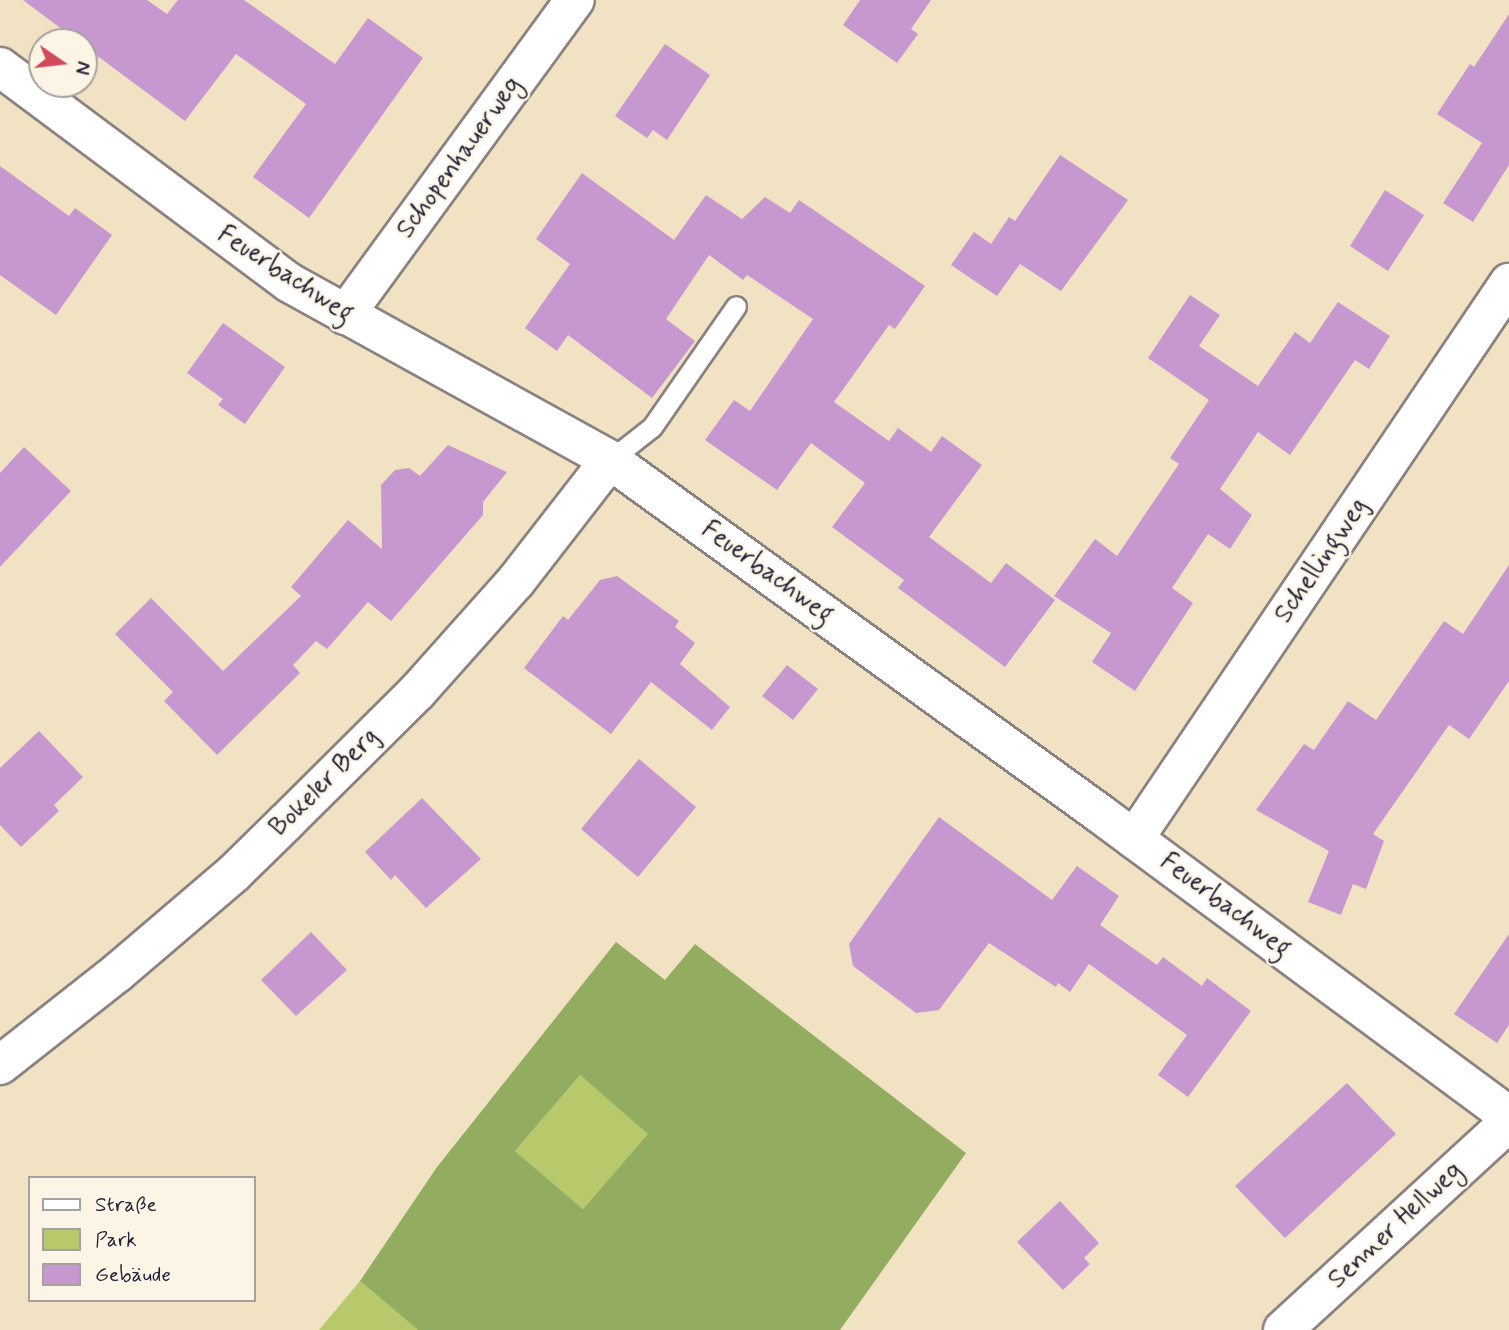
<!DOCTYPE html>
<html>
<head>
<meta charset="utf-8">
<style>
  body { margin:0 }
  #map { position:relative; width:1509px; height:1330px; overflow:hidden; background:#f1e2c4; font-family:Mynerve,sans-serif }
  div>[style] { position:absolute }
  .green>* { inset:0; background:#b8c96c }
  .forest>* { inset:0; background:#92ad60 }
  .building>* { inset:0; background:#c798d0 }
  .roads { filter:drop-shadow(2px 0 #8a8280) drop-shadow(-2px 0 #8a8280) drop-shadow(0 2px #8a8280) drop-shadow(0 -2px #8a8280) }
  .lane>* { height:19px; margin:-9.5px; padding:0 9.5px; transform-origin:9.5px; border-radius:9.5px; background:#fff }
  .street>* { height:38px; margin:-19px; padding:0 19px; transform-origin:19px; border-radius:19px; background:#fff }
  span { translate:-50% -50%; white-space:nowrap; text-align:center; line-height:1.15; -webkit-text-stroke:5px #fcf5e5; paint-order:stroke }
  .street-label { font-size:26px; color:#22223b }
  .legend { position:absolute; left:28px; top:1176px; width:228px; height:126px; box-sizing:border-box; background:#fcf5e5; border:2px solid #a5a1a1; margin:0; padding:9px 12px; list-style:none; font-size:21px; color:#22223b }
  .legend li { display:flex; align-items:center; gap:14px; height:35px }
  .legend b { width:35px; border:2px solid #a5a1a1 }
  .north { position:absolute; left:28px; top:28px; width:70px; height:70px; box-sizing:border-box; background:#fcf5e5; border:2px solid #a5a1a1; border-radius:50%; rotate:104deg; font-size:19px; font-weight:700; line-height:28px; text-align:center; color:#22223b }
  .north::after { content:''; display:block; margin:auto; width:24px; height:32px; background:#d1495b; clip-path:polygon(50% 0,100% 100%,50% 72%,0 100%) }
</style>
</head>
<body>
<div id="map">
  <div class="green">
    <i style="clip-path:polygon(580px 1075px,649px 1134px,583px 1209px,515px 1151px)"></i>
    <i style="clip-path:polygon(360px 1281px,418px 1330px,319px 1330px)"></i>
  </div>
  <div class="forest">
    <i style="clip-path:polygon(evenodd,616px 942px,665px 980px,695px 944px,966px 1153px,840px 1330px,418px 1330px,360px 1281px,437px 1167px,616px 942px,580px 1075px,648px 1134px,583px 1209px,515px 1151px,580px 1075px)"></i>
  </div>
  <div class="building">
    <i style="clip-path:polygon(23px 0,147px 0,167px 14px,178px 0,244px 0,335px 64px,368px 18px,423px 58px,309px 218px,253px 177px,306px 104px,236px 54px,185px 121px,84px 46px,84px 42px,79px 42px)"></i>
    <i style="clip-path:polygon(860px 0,931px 0,911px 29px,918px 34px,897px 63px,843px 25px)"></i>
    <i style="clip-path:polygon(1509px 14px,1509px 165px,1473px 222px,1443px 203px,1482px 143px,1437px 114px,1470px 64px,1474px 67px)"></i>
    <i style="clip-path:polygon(665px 44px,710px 75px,667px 140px,653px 130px,647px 138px,615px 116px)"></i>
    <i style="clip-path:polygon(1060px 155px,1128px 200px,1061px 291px,1020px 264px,997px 296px,951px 265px,974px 232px,991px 244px,1009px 217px,1015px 221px)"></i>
    <i style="clip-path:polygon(0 166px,69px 216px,75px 208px,112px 235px,56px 315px,0 275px)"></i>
    <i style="clip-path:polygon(582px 173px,674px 240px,706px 195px,742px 219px,765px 197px,790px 213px,799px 200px,925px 286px,895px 329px,889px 325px,834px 402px,889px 441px,898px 428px,931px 452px,942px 436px,982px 465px,929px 537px,991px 583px,1006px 563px,1055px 600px,1005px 667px,898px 588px,904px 580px,832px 527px,865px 483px,811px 443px,777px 490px,705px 440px,734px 400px,750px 411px,813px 319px,747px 275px,743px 280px,709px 255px,666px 319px,695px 341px,652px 398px,568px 335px,557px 351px,525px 328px,570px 264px,536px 239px)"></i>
    <i style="clip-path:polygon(1385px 190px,1424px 215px,1388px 271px,1350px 246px)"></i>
    <i style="clip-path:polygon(1190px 295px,1220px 315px,1199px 346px,1258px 386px,1295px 332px,1310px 343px,1338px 302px,1390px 336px,1369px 369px,1355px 360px,1290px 455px,1258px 432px,1220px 489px,1252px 515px,1230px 549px,1208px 534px,1172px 588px,1193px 603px,1135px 691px,1092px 662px,1111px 633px,1054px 596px,1095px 539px,1117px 556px,1179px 464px,1170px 458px,1209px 400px,1148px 358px)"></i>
    <i style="clip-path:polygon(223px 323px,285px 367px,245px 424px,218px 405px,223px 399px,187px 373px)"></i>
    <i style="clip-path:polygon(448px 445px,507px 472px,483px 502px,483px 515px,391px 621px,368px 602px,327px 649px,316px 641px,293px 665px,300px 673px,217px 755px,164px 701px,173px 692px,115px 634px,151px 598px,223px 671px,301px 596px,291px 587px,348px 520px,382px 549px,381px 485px,395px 470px,409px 468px,420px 476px)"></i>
    <i style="clip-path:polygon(24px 447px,71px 491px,0 567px,0 473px)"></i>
    <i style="clip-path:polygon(1509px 565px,1509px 681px,1469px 739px,1449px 725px,1373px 834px,1384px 841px,1366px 889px,1353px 884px,1341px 915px,1308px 902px,1329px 851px,1256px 810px,1304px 744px,1314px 750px,1348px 701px,1376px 720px,1444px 621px,1463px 634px)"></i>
    <i style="clip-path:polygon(617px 576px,679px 621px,675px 627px,695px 643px,680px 664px,730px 707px,712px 730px,651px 682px,611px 734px,524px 668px,563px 616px,568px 620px,600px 580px)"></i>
    <i style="clip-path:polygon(787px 665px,818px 689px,793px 720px,762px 696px)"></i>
    <i style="clip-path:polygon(39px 731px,83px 777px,54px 805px,59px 811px,21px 847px,0 825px,0 768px)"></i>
    <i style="clip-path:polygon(639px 759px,696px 807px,638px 877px,581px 829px)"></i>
    <i style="clip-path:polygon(422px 798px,481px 859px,426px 908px,395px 875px,391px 880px,365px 852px)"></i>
    <i style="clip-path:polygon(939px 817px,1052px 900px,1077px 866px,1119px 896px,1100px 925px,1157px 965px,1163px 957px,1202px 986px,1207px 978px,1251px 1011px,1188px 1097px,1158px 1075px,1187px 1035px,1089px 964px,1070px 992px,1058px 983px,1056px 987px,989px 943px,939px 1010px,916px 1013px,853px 966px,849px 944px)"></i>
    <i style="clip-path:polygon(311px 932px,347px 970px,296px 1016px,261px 980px)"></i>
    <i style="clip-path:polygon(1509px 934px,1509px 1025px,1497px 1043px,1454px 1014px)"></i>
    <i style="clip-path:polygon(1347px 1083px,1396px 1134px,1285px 1238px,1235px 1186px)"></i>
    <i style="clip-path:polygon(1060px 1201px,1099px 1243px,1084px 1258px,1090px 1264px,1063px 1290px,1017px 1242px)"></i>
  </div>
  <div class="roads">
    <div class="lane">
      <i style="left:610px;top:460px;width:53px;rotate:-38.2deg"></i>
      <i style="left:652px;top:427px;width:147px;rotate:-55.2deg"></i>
    </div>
    <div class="street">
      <i style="left:0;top:67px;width:359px;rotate:36.7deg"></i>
      <i style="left:288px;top:282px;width:368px;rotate:28.9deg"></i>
      <i style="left:610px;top:460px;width:603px;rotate:35.82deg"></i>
      <i style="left:1099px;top:813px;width:510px;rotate:36.47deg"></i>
      <i style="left:345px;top:315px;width:390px;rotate:-53.9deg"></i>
      <i style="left:1134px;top:839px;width:671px;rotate:-56deg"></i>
      <i style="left:0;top:1065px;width:149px;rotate:-38.2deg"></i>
      <i style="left:117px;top:973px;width:154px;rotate:-40.5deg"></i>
      <i style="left:234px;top:873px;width:73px;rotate:-44.4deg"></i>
      <i style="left:286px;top:822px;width:185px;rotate:-44.8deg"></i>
      <i style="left:417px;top:692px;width:149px;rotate:-48.3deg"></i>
      <i style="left:516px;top:581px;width:153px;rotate:-52.2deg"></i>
      <i style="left:1283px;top:1330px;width:307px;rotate:-42.6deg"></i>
    </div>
  </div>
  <div class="street-label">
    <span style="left:460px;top:158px;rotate:-54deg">Schopenhauerweg</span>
    <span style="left:285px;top:275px;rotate:33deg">Feuerbachweg</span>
    <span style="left:1322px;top:561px;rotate:-56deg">Schellingweg</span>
    <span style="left:767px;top:573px;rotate:36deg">Feuerbachweg</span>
    <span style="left:325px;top:783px;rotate:-45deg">Bokeler Berg</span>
    <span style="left:1225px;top:906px;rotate:37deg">Feuerbachweg</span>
    <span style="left:1396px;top:1226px;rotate:-43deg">Senner Hellweg</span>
  </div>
  <ul class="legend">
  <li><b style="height:9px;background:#fff"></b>Straße</li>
  <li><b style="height:19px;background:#b8c96c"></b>Park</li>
  <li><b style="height:19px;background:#c798d0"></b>Gebäude</li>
  </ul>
  <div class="north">N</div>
</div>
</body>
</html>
